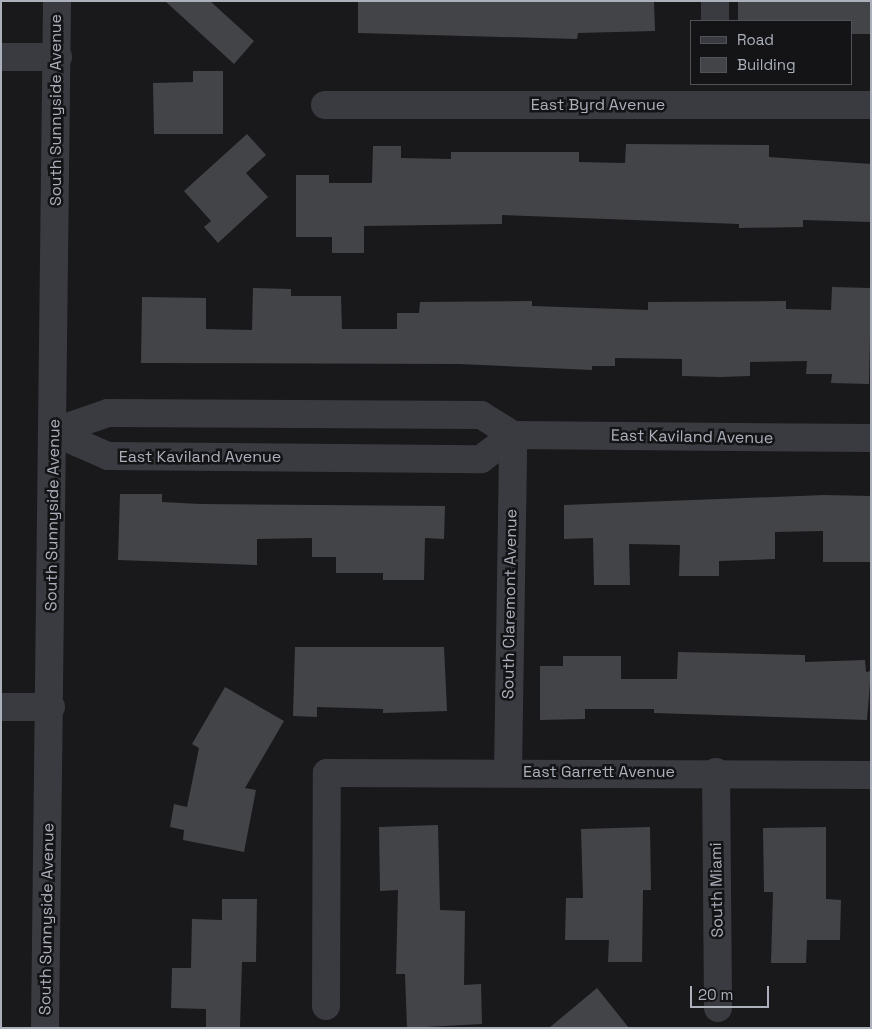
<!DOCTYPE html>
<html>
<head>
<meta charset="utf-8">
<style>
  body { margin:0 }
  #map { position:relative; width:872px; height:1029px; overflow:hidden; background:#19191c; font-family:"Space Grotesk",sans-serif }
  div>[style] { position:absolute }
  .building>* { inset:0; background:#434448 }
  .minor>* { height:28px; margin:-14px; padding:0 14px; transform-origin:14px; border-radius:14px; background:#3a3b41 }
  span { translate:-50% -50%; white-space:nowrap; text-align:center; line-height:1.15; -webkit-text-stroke:5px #141417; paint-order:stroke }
  .street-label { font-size:16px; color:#abb0bb }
  .frame { position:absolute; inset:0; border:2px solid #abb0bb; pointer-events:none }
  .legend { position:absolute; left:690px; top:20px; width:162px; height:65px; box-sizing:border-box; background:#141417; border:1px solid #505259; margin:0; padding:6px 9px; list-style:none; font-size:15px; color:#abb0bb }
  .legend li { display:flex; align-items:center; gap:10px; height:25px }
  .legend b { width:25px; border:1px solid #505259 }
  .scale { position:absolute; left:690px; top:986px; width:79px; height:22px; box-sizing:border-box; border:2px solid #abb0bb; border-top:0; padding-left:6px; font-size:15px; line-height:18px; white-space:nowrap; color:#abb0bb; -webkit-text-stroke:4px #141417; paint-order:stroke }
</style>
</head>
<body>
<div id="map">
  <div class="building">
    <i style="clip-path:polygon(165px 1px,210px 1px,254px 41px,234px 64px)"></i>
    <i style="clip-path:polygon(358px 1px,654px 1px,655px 31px,578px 33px,577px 39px,358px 33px)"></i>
    <i style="clip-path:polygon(738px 1px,871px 1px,871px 34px,851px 34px,851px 21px,738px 21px)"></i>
    <i style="clip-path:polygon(193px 71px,223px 71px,223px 134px,154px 134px,153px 83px,193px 82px)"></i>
    <i style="clip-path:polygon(247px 134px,266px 155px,246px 173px,268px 197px,218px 243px,204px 227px,211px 221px,184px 191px)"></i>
    <i style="clip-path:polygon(626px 144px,769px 145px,769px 157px,871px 164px,871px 222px,803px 220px,803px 227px,739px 228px,739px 224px,502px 215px,502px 224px,364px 226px,364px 253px,332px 253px,332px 237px,296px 237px,296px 175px,329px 175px,329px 183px,372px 183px,373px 146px,401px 146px,401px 158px,451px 159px,451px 152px,579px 152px,579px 162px,625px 163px)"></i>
    <i style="clip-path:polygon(832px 287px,871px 288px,869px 384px,831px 383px,832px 374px,806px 374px,807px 361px,750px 362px,750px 376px,720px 377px,682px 376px,682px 359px,615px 358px,615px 366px,592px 366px,592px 370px,459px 364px,141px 363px,142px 297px,206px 298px,206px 329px,252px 330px,253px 288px,291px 289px,291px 296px,341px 296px,342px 329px,397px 329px,397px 313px,419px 313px,420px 302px,532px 301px,532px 306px,648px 310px,648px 302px,786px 301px,786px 309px,831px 310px)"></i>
    <i style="clip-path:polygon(120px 494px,162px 494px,162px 502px,200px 504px,445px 506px,444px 539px,425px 538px,424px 580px,383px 580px,383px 573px,336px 573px,336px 557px,312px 557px,312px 538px,257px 539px,257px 565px,118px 560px)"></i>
    <i style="clip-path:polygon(824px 495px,871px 496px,871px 562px,823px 562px,823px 531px,775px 532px,775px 559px,719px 561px,719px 576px,679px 576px,680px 545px,629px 544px,630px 585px,594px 585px,593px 538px,564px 539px,564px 505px)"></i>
    <i style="clip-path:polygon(295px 647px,444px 647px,447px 711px,383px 713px,383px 709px,317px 707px,317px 717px,293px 716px)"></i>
    <i style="clip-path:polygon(678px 652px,805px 655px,805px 662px,865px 660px,866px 672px,871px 671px,867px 720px,654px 713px,654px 709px,585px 709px,585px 719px,540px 720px,540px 666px,563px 666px,563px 656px,621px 656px,621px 679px,677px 679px)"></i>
    <i style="clip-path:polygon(225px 687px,284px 721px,245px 788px,256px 790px,244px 852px,183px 840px,184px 830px,170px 827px,174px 804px,187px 807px,199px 748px,192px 744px)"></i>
    <i style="clip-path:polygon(438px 825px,440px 910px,465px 911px,464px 985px,481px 984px,482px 1024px,407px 1028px,405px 974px,396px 974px,398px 890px,380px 891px,379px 827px)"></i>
    <i style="clip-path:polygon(650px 827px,651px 890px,643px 890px,642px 962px,608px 962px,609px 940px,565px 940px,566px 898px,583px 898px,581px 829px)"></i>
    <i style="clip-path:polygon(826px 827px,826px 899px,841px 900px,840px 940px,807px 940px,806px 963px,771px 963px,773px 892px,764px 892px,763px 828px)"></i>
    <i style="clip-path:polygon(222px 899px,257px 899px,256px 962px,242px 962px,240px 1028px,206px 1028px,206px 1009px,171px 1008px,172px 968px,191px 968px,192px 919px,222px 920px)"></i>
    <i style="clip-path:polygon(597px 988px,629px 1028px,549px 1028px)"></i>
  </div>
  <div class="minor">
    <i style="left:715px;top:21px;width:20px;rotate:-90deg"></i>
    <i style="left:1px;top:57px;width:57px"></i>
    <i style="left:325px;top:105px;width:546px"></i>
    <i style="left:53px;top:432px;width:58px;rotate:-19.1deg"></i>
    <i style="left:108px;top:413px;width:373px;rotate:0.3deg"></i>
    <i style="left:481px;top:415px;width:38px;rotate:32deg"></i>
    <i style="left:513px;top:435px;width:358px;rotate:0.5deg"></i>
    <i style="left:53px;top:432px;width:60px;rotate:23.6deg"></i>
    <i style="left:108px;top:456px;width:373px;rotate:0.5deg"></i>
    <i style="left:481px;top:459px;width:40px;rotate:-37deg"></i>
    <i style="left:1px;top:707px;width:50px"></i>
    <i style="left:508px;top:772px;width:337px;rotate:-89.1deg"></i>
    <i style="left:716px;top:772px;width:236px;rotate:89.5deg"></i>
    <i style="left:326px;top:1006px;width:233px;rotate:-89.8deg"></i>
    <i style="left:327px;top:773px;width:544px;rotate:0.21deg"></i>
    <i style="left:45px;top:1028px;width:1027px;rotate:-89.33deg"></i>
  </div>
  <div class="street-label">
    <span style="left:598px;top:105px">East Byrd Avenue</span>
    <span style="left:56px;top:110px;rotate:-90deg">South Sunnyside Avenue</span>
    <span style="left:692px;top:437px;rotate:1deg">East Kaviland Avenue</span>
    <span style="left:200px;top:457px">East Kaviland Avenue</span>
    <span style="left:53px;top:515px;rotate:-89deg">South Sunnyside Avenue</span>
    <span style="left:510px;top:604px;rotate:-89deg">South Claremont Avenue</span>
    <span style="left:599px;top:772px">East Garrett Avenue</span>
    <span style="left:717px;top:890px;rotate:-91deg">South Miami</span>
    <span style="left:47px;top:919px;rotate:-89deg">South Sunnyside Avenue</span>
  </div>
  <div class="frame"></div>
  <ul class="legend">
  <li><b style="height:6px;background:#3a3b41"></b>Road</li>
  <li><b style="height:14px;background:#434448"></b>Building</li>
  </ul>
  <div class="scale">20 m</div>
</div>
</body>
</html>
